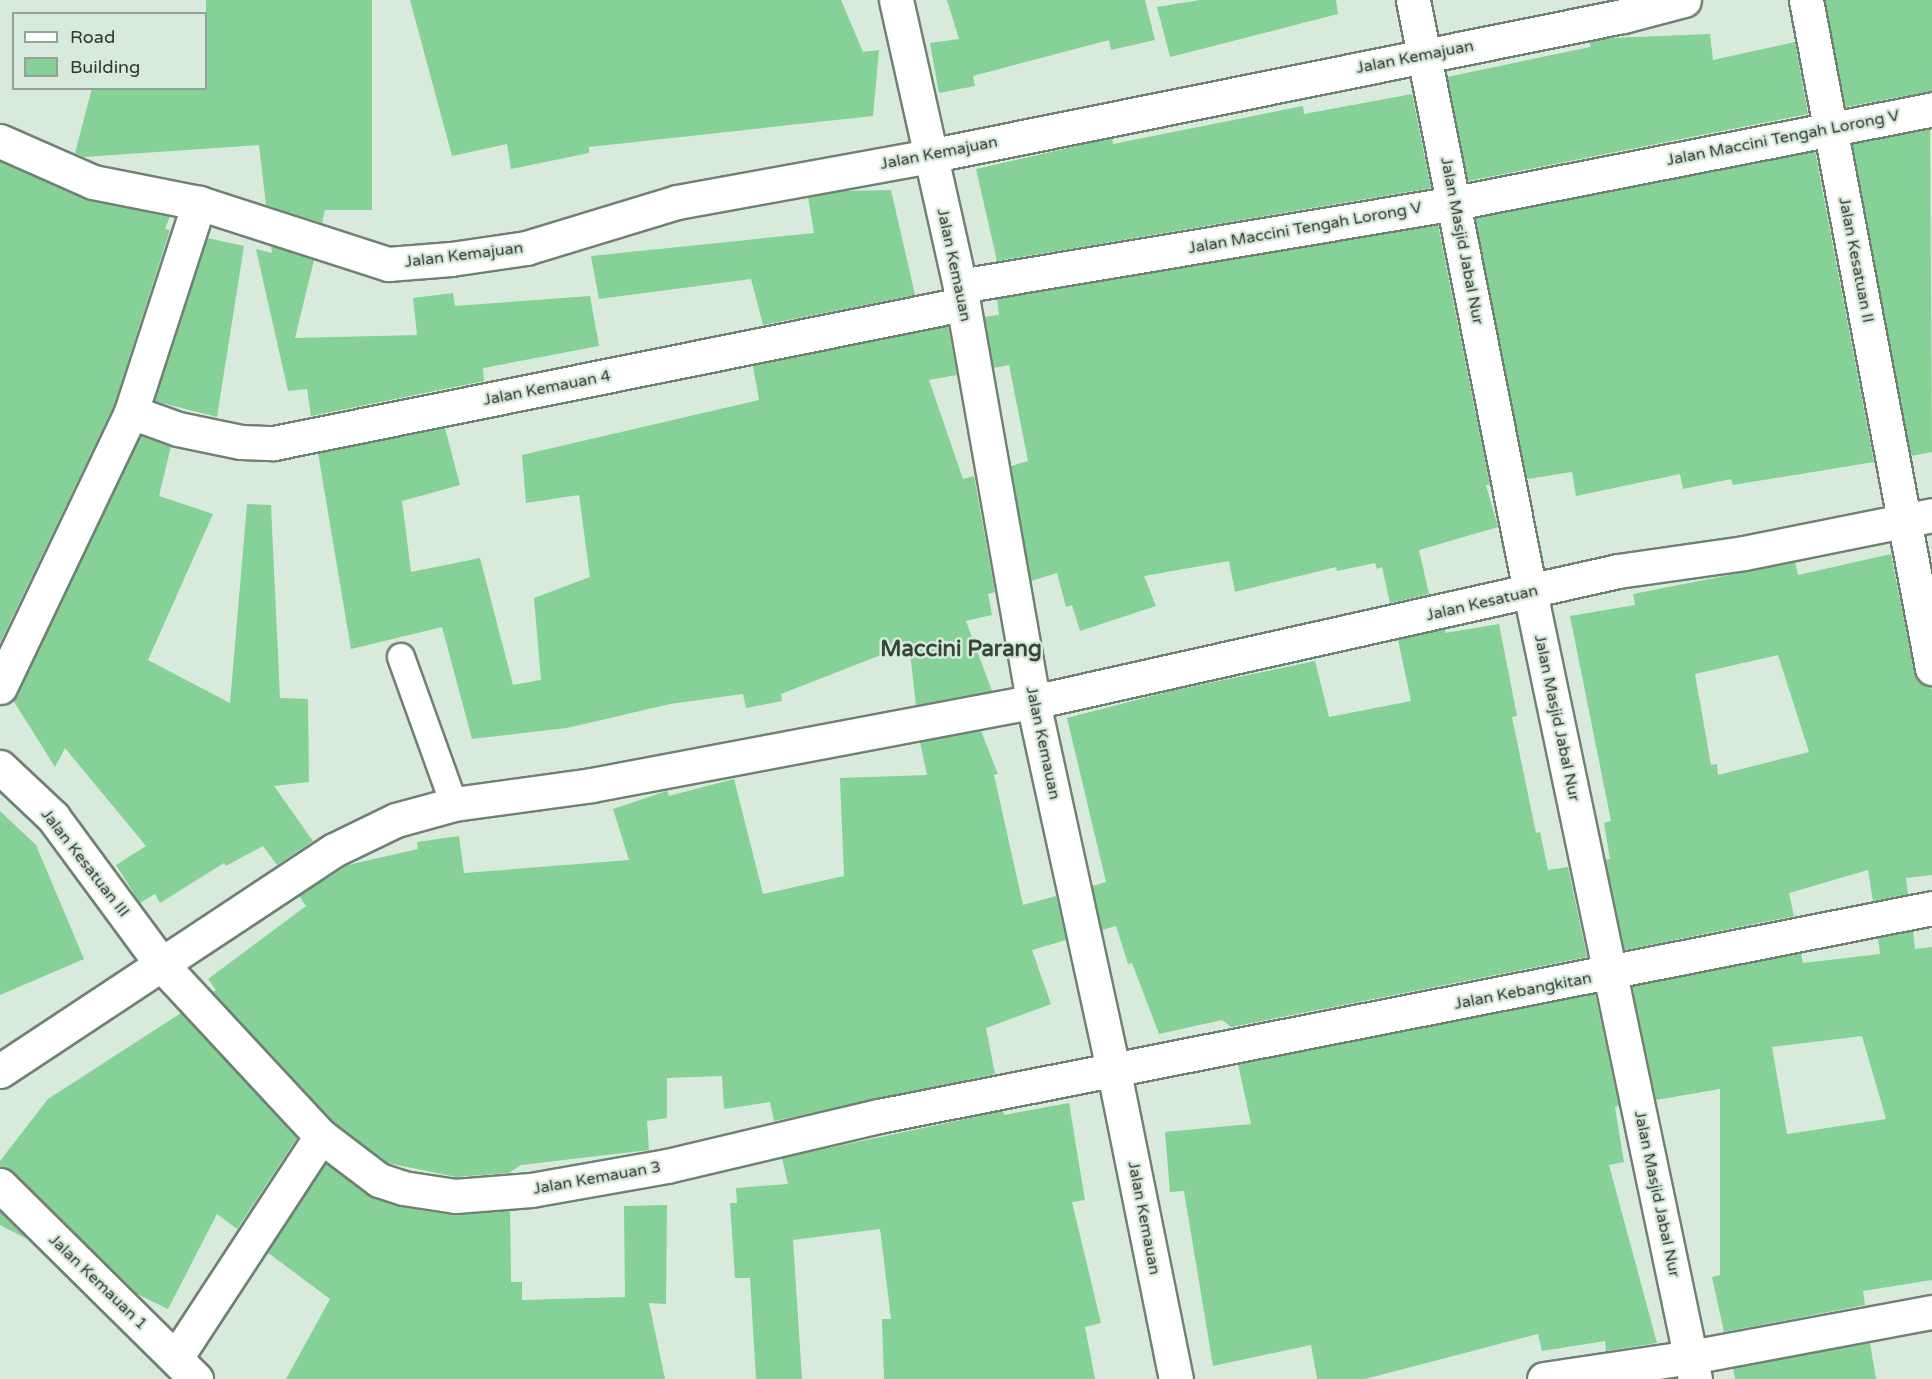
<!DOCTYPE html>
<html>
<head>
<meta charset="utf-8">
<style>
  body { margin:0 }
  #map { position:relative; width:1932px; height:1379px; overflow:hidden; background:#d8eadb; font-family:"Varela Round",sans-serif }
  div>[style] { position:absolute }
  .building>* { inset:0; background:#86d197 }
  .roads { filter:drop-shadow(2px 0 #708173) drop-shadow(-2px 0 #708173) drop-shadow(0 2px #708173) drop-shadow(0 -2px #708173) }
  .lane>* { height:26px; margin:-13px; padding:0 13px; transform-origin:13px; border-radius:13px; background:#fff }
  .street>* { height:33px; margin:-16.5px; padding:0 16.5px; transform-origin:16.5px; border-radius:16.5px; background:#fff }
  span { translate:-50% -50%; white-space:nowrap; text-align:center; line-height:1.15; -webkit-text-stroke:5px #d8eadb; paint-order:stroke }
  .street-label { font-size:16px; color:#303731 }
  .district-label { font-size:22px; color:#364639; font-weight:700 }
  .legend { position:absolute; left:12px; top:12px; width:195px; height:78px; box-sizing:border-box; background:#d8eadb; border:2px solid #95a297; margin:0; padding:8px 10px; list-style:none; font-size:18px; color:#303731 }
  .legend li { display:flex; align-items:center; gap:12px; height:30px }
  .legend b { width:30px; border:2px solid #95a297 }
</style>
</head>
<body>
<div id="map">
  <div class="building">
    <i style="clip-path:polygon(206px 0,372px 0,372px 210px,325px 210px,322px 223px,266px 205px,259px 145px,84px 157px,75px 153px,92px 88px,206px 88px)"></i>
    <i style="clip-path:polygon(410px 0,841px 0,863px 52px,879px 50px,873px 116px,589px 147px,589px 153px,511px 169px,507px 144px,452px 156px)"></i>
    <i style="clip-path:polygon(947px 0,1145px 0,1155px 40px,1111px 50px,1109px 40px,973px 76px,975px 86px,939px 93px,930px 43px,959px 39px)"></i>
    <i style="clip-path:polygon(1200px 0,1336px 0,1338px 14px,1170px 57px,1157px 7px)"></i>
    <i style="clip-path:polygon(1825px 0,1932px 0,1932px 91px,1845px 107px)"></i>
    <i style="clip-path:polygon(1710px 34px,1713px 60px,1795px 42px,1808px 114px,1468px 181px,1447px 77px,1590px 47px,1590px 42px,1611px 38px)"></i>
    <i style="clip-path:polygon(1412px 94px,1431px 188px,997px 261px,976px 169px,1112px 138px,1113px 144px,1303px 106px,1304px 114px)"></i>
    <i style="clip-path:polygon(1930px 129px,1932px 452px,1911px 456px,1852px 144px)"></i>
    <i style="clip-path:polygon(1815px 151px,1874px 462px,1733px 485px,1731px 479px,1683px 489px,1680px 474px,1576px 496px,1572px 472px,1527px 479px,1475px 218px)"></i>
    <i style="clip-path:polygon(0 161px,86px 199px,170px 216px,165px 229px,170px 230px,114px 405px,0 643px)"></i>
    <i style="clip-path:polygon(891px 190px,915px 295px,763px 325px,751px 279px,599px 299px,591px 256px,814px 233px,808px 197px,839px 191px)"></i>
    <i style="clip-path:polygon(1438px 225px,1490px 485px,1486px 485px,1498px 527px,1419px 550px,1429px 594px,1390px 603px,1382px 567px,1377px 569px,1375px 563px,1337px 571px,1336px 567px,1235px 592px,1229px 561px,1144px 576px,1156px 606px,1080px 631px,1072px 605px,1066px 607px,1057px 573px,1031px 581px,1011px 466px,1028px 461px,1009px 365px,993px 368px,984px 317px,999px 315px,997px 299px)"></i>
    <i style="clip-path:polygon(207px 238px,244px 246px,217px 417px,154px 401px)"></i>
    <i style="clip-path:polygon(271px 246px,314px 260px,295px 338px,417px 335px,413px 298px,453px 293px,455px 306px,590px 296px,599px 346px,483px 368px,484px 381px,311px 416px,307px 389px,288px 391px,256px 249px,272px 253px)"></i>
    <i style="clip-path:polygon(948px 326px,957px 375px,929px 380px,963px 479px,974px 476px,995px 592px,988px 594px,992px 615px,966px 621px,992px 691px,916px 705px,909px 644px,781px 694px,782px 701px,746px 708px,743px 694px,670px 704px,567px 728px,472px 739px,442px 627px,351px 649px,318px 453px,445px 428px,460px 485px,402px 501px,411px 572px,480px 558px,513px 685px,541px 680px,534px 598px,590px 577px,579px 495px,526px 503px,522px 455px,759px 400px,753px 366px)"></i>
    <i style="clip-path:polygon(141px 435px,171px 446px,159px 496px,213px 514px,148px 660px,230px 703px,247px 504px,271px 505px,280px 698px,308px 699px,309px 782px,274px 786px,313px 841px,277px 865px,263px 846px,226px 866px,224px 863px,160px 903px,155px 894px,140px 903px,116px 865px,146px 846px,65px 748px,55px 767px,13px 700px)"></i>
    <i style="clip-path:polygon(evenodd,1891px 554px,1914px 671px,1918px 681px,1932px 689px,1932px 875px,1906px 878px,1908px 894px,1873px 901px,1868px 870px,1789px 893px,1794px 916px,1624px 950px,1605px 860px,1610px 859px,1604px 823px,1611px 821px,1570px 616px,1635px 605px,1633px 594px,1795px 562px,1798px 575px,1891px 554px,1778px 655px,1809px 752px,1718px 775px,1717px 764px,1711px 765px,1695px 674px,1778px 655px)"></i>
    <i style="clip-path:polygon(1499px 624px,1517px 716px,1512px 717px,1536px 833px,1540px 832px,1548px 870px,1568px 867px,1587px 957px,1231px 1027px,1222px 1020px,1159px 1034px,1132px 963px,1128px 964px,1116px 926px,1102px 930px,1092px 886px,1106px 882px,1067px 718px,1171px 691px,1315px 661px,1329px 717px,1411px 701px,1398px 640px,1445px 629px,1445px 633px)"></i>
    <i style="clip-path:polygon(981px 731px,998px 774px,994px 775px,1023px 905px,1056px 896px,1066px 940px,1032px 950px,1051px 1004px,986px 1028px,995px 1074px,774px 1121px,770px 1102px,724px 1109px,722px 1076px,667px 1078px,667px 1118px,647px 1121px,649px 1150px,521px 1165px,509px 1173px,456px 1177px,388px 1163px,334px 1122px,213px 992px,216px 990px,208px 979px,306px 906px,299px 896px,348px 865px,418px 849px,417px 842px,459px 836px,464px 873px,629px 860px,613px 809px,667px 791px,669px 796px,734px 779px,763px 894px,844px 876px,840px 778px,927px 775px,920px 742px)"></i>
    <i style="clip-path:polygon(0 811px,36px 845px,84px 959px,0 995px)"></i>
    <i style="clip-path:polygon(evenodd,1913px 931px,1915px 949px,1932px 947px,1932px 1280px,1863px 1291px,1865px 1305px,1724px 1332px,1712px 1277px,1720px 1275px,1720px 1089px,1656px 1100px,1632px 986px,1801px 953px,1803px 963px,1880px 954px,1878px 938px,1913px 931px,1862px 1036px,1886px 1119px,1787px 1134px,1772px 1047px,1862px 1036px)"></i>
    <i style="clip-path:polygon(1595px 994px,1619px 1106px,1615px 1107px,1624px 1162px,1609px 1165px,1657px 1343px,1606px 1351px,1605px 1341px,1542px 1351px,1538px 1334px,1365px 1379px,1317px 1379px,1311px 1345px,1213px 1366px,1184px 1191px,1170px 1192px,1165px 1132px,1251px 1124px,1238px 1064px)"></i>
    <i style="clip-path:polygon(181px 1013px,297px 1138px,237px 1229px,217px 1214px,168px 1309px,135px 1293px,13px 1172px,0 1167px,0 1161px,48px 1099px)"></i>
    <i style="clip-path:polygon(1069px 1103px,1085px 1200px,1072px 1202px,1101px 1323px,1085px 1327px,1095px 1379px,884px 1379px,882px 1319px,891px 1319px,880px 1229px,793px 1240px,802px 1379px,756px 1379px,750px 1278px,735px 1278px,730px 1203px,737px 1203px,736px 1188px,788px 1184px,782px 1158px,1003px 1111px,1004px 1115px)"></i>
    <i style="clip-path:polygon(326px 1163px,368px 1195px,397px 1206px,452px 1215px,510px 1210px,511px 1282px,522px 1282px,522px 1300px,625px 1297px,624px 1206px,667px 1205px,666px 1304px,649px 1303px,665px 1379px,286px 1379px,330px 1299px,267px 1252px)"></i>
    <i style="clip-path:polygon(0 1211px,27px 1239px,0 1225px)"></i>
    <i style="clip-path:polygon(1870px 1343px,1876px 1379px,1735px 1379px,1733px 1368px)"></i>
  </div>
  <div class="roads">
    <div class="lane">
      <i style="left:401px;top:657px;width:156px;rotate:70.2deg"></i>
    </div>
    <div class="street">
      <i style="left:896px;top:0;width:293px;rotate:77.4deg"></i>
      <i style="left:960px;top:286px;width:422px;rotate:80deg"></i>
      <i style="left:1033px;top:702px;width:379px;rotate:77.7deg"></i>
      <i style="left:1114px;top:1072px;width:313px;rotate:78.6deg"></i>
      <i style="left:1413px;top:0;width:603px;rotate:78.82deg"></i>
      <i style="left:1530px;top:592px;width:804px;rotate:78.16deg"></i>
      <i style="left:1806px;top:0;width:680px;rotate:79.32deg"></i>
      <i style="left:0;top:141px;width:102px;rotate:23.8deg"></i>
      <i style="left:93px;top:182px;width:108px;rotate:11.2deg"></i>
      <i style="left:199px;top:203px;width:199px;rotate:17.9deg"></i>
      <i style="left:388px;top:264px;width:63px;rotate:-4.5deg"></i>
      <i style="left:451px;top:259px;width:76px;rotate:-8.3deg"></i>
      <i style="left:526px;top:248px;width:158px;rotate:-16.9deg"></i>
      <i style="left:677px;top:202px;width:256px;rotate:-10.3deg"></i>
      <i style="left:929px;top:156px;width:708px;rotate:-11.41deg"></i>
      <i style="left:1623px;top:16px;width:63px;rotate:-14.7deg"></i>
      <i style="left:960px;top:286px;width:502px;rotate:-9.52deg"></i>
      <i style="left:1455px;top:203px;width:486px;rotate:-11.1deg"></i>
      <i style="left:131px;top:412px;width:50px;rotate:19.9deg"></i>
      <i style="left:178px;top:429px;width:64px;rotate:11.7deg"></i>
      <i style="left:241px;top:442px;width:33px;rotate:2deg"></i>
      <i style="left:274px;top:443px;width:703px;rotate:-11.41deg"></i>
      <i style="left:0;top:687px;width:305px;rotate:-64.5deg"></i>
      <i style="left:131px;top:412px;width:220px;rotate:-72deg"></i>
      <i style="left:0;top:767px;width:73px;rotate:43.3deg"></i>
      <i style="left:53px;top:817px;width:184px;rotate:53.6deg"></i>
      <i style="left:162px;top:965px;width:233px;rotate:47.1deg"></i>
      <i style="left:321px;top:1136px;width:73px;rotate:37.2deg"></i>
      <i style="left:379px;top:1180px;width:25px;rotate:18deg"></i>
      <i style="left:403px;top:1188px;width:53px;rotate:8.7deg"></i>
      <i style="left:455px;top:1196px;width:76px;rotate:-4.5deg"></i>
      <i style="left:531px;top:1190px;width:138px;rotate:-10deg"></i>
      <i style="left:667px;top:1166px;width:218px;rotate:-13.3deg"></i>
      <i style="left:879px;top:1116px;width:1073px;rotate:-11.17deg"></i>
      <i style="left:0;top:1071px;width:400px;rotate:-33.5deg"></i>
      <i style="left:334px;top:850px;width:69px;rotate:-25.8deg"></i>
      <i style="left:396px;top:820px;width:60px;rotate:-15.4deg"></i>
      <i style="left:454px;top:804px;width:139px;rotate:-7.8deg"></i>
      <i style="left:592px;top:785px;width:449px;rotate:-10.7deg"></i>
      <i style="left:1033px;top:702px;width:599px;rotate:-12.62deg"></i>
      <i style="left:1618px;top:571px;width:127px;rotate:-8.1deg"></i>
      <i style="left:1744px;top:553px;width:192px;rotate:-11.4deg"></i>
      <i style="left:0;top:1185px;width:276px;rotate:44.7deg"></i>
      <i style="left:177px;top:1356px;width:263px;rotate:-56.8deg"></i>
      <i style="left:1544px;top:1379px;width:149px;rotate:-8.5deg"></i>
      <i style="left:1691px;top:1357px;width:245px;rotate:-10.6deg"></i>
    </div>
  </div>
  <div class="street-label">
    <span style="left:1415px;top:57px;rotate:-11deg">Jalan Kemajuan</span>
    <span style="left:1783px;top:138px;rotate:-11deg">Jalan Maccini Tengah Lorong V</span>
    <span style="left:939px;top:153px;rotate:-11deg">Jalan Kemajuan</span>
    <span style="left:1305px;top:228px;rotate:-10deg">Jalan Maccini Tengah Lorong V</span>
    <span style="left:1462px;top:241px;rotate:79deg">Jalan Masjid Jabal Nur</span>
    <span style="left:464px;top:255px;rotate:-7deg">Jalan Kemajuan</span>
    <span style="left:1856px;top:260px;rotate:79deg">Jalan Kesatuan II</span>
    <span style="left:954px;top:265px;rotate:78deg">Jalan Kemauan</span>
    <span style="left:547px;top:388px;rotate:-11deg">Jalan Kemauan 4</span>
    <span style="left:1482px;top:603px;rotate:-13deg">Jalan Kesatuan</span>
    <span style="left:1557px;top:718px;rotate:78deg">Jalan Masjid Jabal Nur</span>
    <span style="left:1043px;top:743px;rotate:78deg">Jalan Kemauan</span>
    <span style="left:85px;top:863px;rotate:52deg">Jalan Kesatuan III</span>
    <span style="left:1523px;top:991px;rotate:-11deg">Jalan Kebangkitan</span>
    <span style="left:597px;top:1178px;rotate:-10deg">Jalan Kemauan 3</span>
    <span style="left:1657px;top:1194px;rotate:78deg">Jalan Masjid Jabal Nur</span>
    <span style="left:1144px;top:1218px;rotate:79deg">Jalan Kemauan</span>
    <span style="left:98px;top:1282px;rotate:44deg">Jalan Kemauan 1</span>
  </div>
  <div class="district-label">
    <span style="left:961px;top:650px">Maccini Parang</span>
  </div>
  <ul class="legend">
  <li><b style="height:8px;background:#fff"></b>Road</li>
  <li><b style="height:16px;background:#86d197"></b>Building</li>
  </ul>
</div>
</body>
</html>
